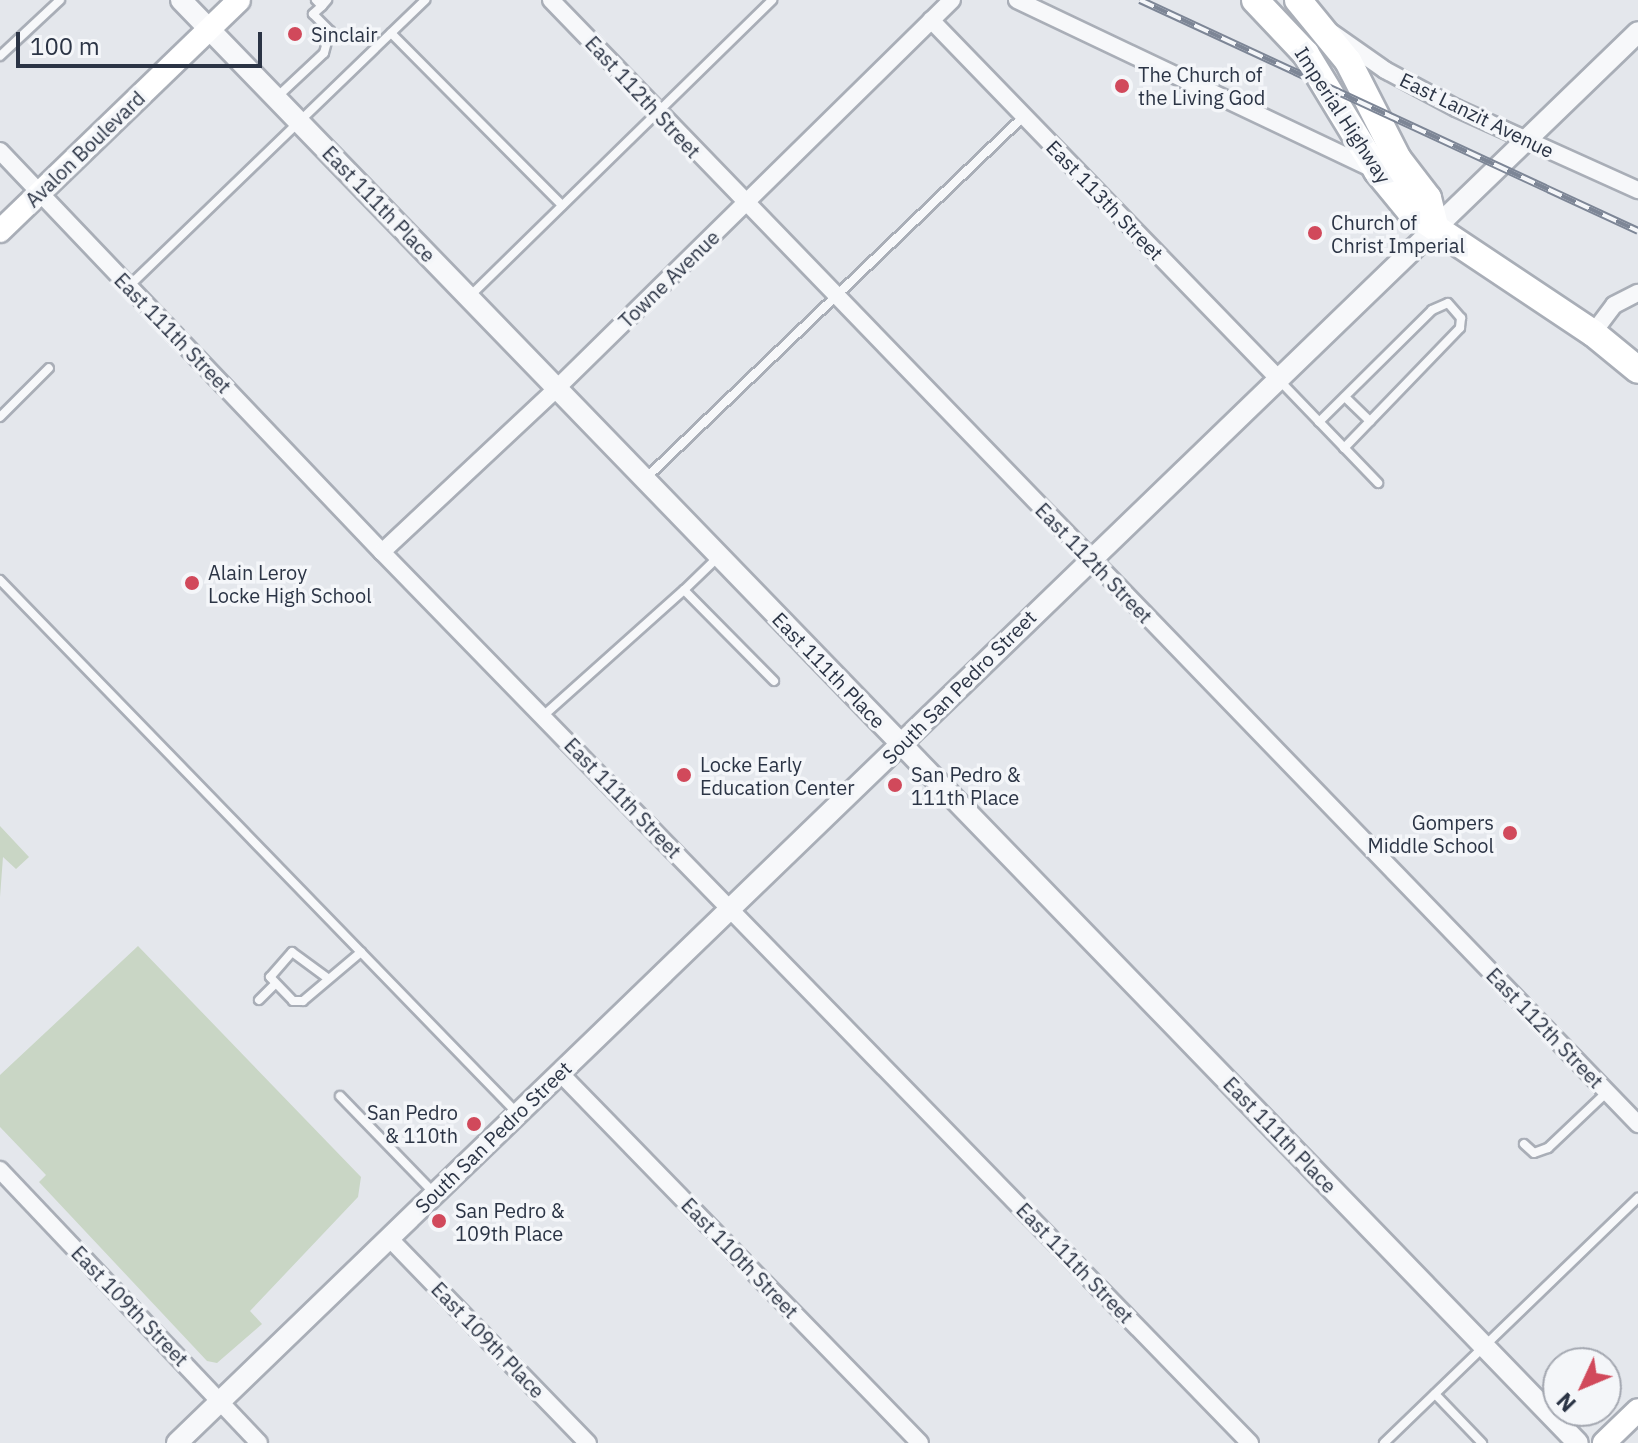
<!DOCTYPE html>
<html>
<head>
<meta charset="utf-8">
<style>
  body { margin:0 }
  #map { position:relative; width:1638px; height:1443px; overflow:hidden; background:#e4e7ec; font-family:"IBM Plex Sans",sans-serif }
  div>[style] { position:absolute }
  .green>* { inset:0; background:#c9d6c5 }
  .roads { filter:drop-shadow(2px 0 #a9aeb7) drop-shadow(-2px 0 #a9aeb7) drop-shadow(0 2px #a9aeb7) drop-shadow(0 -2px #a9aeb7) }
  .service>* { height:8px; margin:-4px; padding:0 4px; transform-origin:4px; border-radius:4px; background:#f7f8fa }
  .minor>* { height:16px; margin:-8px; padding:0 8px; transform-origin:8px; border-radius:8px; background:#f7f8fa }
  .tertiary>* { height:20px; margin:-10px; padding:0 10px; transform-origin:10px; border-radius:10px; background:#f7f8fa }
  .secondary>* { height:22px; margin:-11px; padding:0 11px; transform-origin:11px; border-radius:11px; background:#fff }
  .primary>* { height:26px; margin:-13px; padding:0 13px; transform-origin:13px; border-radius:13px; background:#fff }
  .rail>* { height:8px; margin-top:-4px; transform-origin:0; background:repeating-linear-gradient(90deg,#f4f6f9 0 15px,#7d8696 0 30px); box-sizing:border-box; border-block:2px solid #7d8696 }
  .dots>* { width:22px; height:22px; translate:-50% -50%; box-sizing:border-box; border:4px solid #f4f6f9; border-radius:50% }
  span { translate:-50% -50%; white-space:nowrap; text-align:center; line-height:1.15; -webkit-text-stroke:7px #f4f6f9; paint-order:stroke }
  .poi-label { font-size:20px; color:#2b3445 }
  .left { translate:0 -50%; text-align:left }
  .right { translate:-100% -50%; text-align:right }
  .street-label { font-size:20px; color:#2b3445 }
  .north { position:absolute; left:1542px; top:1347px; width:80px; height:80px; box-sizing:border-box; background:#f4f6f9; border:2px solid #a4a8b1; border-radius:50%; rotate:226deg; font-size:22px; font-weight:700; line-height:32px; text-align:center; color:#2b3445 }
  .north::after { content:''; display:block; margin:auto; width:28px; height:36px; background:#d1495b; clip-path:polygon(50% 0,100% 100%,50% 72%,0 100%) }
  .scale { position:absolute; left:16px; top:32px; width:246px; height:36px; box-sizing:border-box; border:4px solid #2b3445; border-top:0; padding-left:10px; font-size:24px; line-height:28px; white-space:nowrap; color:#2b3445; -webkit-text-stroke:6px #f4f6f9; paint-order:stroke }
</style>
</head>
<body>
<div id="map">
  <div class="green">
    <i style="clip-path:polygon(0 826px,29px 857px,16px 869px,3px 857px,0 897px)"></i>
    <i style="clip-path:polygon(138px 946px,361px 1177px,358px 1197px,250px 1311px,262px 1324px,217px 1363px,207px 1361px,39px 1182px,46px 1175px,0 1127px,0 1075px)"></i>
  </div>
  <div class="roads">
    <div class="service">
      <i style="left:316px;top:0;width:8px;rotate:45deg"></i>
      <i style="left:322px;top:6px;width:8px;rotate:-50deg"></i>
      <i style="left:391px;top:33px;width:243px;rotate:45.2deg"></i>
      <i style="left:0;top:56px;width:82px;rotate:-43deg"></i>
      <i style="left:277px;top:97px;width:64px;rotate:-43.1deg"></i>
      <i style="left:324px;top:53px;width:23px;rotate:-75deg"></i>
      <i style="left:330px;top:31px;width:24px;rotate:-135deg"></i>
      <i style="left:313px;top:14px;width:12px;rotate:-42deg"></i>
      <i style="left:129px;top:286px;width:412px;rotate:-44deg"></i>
      <i style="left:470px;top:296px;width:423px;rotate:-44.4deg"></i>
      <i style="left:1279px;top:380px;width:143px;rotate:46.1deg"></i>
      <i style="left:1345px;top:397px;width:35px;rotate:44deg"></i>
      <i style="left:0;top:417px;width:69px;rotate:-45deg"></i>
      <i style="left:1319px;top:422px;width:159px;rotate:-44.7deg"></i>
      <i style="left:1432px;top:310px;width:17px;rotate:-24deg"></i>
      <i style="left:1448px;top:303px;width:20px;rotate:49deg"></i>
      <i style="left:1461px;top:318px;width:10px;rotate:96deg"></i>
      <i style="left:1460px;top:328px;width:167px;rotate:134deg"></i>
      <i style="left:646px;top:478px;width:523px;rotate:-43.76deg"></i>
      <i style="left:0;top:580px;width:743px;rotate:45.87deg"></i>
      <i style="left:684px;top:590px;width:47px;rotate:-44.1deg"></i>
      <i style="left:543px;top:716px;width:189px;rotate:-41.8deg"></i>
      <i style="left:684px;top:590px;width:128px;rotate:45.3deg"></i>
      <i style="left:326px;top:977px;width:42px;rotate:-143.7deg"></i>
      <i style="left:292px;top:952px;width:33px;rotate:131deg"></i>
      <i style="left:270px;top:977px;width:33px;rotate:46deg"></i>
      <i style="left:293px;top:1001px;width:10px"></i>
      <i style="left:303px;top:1001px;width:76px;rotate:-40.2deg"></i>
      <i style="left:259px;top:1000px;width:23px;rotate:-45deg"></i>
      <i style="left:340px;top:1096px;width:135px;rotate:45.9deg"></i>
      <i style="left:1524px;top:1144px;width:13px;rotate:42deg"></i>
      <i style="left:1534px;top:1153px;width:15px;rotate:-20deg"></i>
      <i style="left:1548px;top:1148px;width:81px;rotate:-43.5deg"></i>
      <i style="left:1435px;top:1394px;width:68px;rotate:46.2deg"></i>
      <i style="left:1384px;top:1443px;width:353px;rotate:-44deg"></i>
    </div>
    <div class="minor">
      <i style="left:551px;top:0;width:1564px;rotate:45.96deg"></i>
      <i style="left:1017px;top:0;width:394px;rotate:25.4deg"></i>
      <i style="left:931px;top:20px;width:500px;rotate:45.9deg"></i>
      <i style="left:1331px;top:32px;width:66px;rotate:35.1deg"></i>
      <i style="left:1385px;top:70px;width:81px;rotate:28.2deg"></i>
      <i style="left:1456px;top:108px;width:200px;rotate:24.3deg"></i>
      <i style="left:0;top:151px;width:554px;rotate:46.39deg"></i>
      <i style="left:382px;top:552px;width:1244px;rotate:45.75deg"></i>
      <i style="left:1593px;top:333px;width:35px;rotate:-53deg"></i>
      <i style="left:1614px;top:305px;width:27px;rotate:-27deg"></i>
      <i style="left:382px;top:552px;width:238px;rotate:-43.1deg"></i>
      <i style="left:556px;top:389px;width:555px;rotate:-44.49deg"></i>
      <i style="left:560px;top:1073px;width:516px;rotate:45.78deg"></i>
      <i style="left:0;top:1170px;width:376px;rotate:46.5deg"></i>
      <i style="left:389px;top:1238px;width:286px;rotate:45.9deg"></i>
    </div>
    <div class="tertiary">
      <i style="left:181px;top:0;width:2008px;rotate:45.93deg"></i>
      <i style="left:177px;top:1443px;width:2031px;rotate:-44deg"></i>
    </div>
    <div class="secondary">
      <i style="left:0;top:231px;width:332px;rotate:-44deg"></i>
      <i style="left:1604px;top:1443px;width:47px;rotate:-44.1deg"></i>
    </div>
    <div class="primary">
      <i style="left:1255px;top:0;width:74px;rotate:46.6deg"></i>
      <i style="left:1306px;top:54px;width:137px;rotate:58.7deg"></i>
      <i style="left:1377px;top:171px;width:52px;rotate:50.5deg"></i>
      <i style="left:1410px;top:211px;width:220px;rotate:33.7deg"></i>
      <i style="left:1593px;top:333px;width:58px;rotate:39.4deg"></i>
      <i style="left:1298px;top:0;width:79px;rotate:50.7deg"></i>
      <i style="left:1348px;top:61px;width:110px;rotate:63deg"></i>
      <i style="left:1398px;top:159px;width:49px;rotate:52.4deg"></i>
      <i style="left:1428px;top:198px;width:29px;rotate:76deg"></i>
    </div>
  </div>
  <div class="rail">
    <i style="left:1140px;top:0;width:549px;rotate:24.88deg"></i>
  </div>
  <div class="dots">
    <i style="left:295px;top:34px;background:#d1495b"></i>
    <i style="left:1122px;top:86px;background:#d1495b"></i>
    <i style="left:1315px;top:233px;background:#d1495b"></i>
    <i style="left:192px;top:583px;background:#d1495b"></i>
    <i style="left:684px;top:775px;background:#d1495b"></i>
    <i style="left:895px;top:785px;background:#d1495b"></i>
    <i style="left:1510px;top:833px;background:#d1495b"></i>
    <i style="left:474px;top:1124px;background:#d1495b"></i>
    <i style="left:439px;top:1221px;background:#d1495b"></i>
  </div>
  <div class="poi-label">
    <span class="left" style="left:311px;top:34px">Sinclair</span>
    <span class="left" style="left:1138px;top:86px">The Church of<br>the Living God</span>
    <span class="left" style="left:1331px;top:234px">Church of<br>Christ Imperial</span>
    <span class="left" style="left:208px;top:584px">Alain Leroy<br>Locke High School</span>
    <span class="left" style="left:700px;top:776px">Locke Early<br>Education Center</span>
    <span class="left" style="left:911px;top:786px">San Pedro &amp;<br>111th Place</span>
    <span class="right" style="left:1494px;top:834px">Gompers<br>Middle School</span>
    <span class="right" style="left:458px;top:1124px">San Pedro<br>&amp; 110th</span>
    <span class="left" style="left:455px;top:1222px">San Pedro &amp;<br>109th Place</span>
  </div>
  <div class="street-label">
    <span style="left:643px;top:97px;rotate:47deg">East 112th Street</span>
    <span style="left:1343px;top:115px;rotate:57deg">Imperial Highway</span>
    <span style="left:1477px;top:115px;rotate:26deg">East Lanzit Avenue</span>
    <span style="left:85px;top:149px;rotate:-44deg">Avalon Boulevard</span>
    <span style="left:1105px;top:200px;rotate:46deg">East 113th Street</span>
    <span style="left:379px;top:204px;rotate:46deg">East 111th Place</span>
    <span style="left:669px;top:279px;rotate:-44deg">Towne Avenue</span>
    <span style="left:173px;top:333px;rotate:46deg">East 111th Street</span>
    <span style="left:1094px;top:563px;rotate:46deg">East 112th Street</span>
    <span style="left:829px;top:670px;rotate:46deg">East 111th Place</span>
    <span style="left:959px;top:687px;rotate:-45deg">South San Pedro Street</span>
    <span style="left:623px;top:798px;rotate:46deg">East 111th Street</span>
    <span style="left:1545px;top:1028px;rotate:46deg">East 112th Street</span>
    <span style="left:1280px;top:1135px;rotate:46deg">East 111th Place</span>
    <span style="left:493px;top:1137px;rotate:-44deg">South San Pedro Street</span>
    <span style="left:740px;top:1258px;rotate:46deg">East 110th Street</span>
    <span style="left:1075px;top:1263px;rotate:46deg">East 111th Street</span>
    <span style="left:130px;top:1306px;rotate:46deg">East 109th Street</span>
    <span style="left:488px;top:1340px;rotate:46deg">East 109th Place</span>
  </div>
  <div class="north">N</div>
  <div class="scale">100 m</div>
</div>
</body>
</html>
